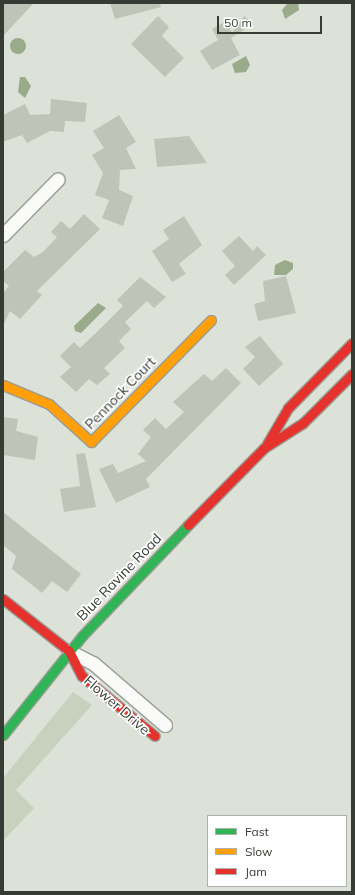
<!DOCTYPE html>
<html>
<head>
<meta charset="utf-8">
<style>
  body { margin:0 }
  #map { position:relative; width:355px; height:895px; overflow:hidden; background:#dde2d8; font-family:Mulish,sans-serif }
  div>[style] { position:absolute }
  .green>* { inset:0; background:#c6d2be }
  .water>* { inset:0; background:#9aab8c }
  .round { border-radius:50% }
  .building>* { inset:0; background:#bec4b8 }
  .roads { filter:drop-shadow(1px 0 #999d95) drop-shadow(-1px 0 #999d95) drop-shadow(0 1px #999d95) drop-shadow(0 -1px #999d95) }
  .street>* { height:13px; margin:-6.5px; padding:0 6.5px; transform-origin:6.5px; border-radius:6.5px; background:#fafbf9 }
  .fast>* { height:9px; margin:-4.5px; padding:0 4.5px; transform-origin:4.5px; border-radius:4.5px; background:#30b455 }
  .slow>* { height:9px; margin:-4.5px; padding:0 4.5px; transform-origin:4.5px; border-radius:4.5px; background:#ff9f0a }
  .jam>* { height:9px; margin:-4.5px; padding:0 4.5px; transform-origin:4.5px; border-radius:4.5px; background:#e5322d }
  span { translate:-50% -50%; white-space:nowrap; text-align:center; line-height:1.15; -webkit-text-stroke:3.5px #fff; paint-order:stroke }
  .street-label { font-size:14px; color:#363b33 }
  .frame { position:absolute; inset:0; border:4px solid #363b33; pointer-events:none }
  .legend { position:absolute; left:207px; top:815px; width:140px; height:72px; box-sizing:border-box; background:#fff; border:1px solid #afb1ad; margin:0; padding:5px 7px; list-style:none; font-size:12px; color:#363b33 }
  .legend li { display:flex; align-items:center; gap:8px; height:20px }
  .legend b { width:20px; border:1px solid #afb1ad }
  .scale { position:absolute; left:217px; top:16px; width:105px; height:18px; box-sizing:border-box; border:2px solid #363b33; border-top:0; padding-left:5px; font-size:12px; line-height:14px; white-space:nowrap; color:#363b33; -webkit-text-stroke:3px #fff; paint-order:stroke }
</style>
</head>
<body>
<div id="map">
  <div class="green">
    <i style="clip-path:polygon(73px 692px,92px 705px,16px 790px,34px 808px,3px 841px,3px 778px)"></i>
  </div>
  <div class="water">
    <i style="clip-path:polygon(288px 3px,298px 3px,299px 10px,285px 19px,282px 10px)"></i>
    <i class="round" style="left:10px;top:38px;width:16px;height:16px"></i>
    <i style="clip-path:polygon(246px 56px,250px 65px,246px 72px,235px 73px,232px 64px)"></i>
    <i style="clip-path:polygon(20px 77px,25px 77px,31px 86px,25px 98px,18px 92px)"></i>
    <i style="clip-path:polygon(285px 260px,293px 263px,293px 269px,286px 275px,274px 275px,275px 265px)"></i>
    <i style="clip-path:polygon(98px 303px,106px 308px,81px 333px,75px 331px,74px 326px)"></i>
  </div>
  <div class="building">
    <i style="clip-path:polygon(3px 3px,34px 3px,3px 36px)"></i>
    <i style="clip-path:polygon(110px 3px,160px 3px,161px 7px,115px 19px)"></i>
    <i style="clip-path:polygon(158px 16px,169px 27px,162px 36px,184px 58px,165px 77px,131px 44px)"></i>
    <i style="clip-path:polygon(244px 16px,254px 24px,231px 38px,240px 55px,212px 70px,200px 51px,218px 40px,212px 29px,226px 21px,232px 33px)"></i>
    <i style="clip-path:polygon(51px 99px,87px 103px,85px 122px,65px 121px,64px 132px,50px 131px,27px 143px,22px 135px,3px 142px,3px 115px,25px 104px,30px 115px,50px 114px)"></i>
    <i style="clip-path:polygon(119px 115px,136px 142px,126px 148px,136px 169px,120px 170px,119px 190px,133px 196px,123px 226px,102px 218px,109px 200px,95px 195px,103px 173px,92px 155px,104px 148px,93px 131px)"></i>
    <i style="clip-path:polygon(189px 136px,207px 163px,157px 167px,154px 139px)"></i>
    <i style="clip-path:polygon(84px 214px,100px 229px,37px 291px,42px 295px,20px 319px,10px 311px,3px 326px,3px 293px,9px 286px,3px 281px,3px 272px,25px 250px,34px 257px,43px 252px,57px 237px,51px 232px,61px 221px,70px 229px)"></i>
    <i style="clip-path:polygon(184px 216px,202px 245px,179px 264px,186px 274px,172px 282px,152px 251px,169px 239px,163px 230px)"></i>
    <i style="clip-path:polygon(239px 236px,253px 251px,257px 246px,266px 255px,234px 285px,225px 275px,235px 266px,222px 251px)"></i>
    <i style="clip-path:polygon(286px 276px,296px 313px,258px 321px,254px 304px,265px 301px,263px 281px)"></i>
    <i style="clip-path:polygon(140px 277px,166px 297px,154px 308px,147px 301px,125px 322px,131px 329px,119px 341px,125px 348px,104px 368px,110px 374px,97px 385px,89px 379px,76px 392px,60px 377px,71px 367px,60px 356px,74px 342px,80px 348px,100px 329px,123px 306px,117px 300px)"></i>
    <i style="clip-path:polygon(260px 336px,283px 364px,259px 386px,243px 369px,255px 357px,245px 347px)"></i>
    <i style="clip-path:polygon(226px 368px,241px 383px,146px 479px,150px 487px,116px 503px,99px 469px,113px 464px,118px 473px,146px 461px,138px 454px,151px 437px,143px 430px,155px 418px,166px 429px,184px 412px,173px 402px,204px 374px,212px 381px)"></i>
    <i style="clip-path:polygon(3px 417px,18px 419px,16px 431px,38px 437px,35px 460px,3px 455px)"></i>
    <i style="clip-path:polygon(85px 453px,96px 507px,64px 512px,60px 489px,80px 486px,76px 454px)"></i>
    <i style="clip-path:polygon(3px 512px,81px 574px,67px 592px,52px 581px,42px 593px,12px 569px,16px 556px,3px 545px)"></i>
  </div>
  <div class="roads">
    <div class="street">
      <i style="left:3px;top:235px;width:78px;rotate:-45.5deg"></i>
      <i style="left:69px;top:651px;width:27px;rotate:27deg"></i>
      <i style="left:93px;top:663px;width:95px;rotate:40.7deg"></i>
    </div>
    <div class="fast">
      <i style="left:3px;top:735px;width:127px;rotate:-51.4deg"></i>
      <i style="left:82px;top:636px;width:153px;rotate:-46.3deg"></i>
    </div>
    <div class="slow">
      <i style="left:3px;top:385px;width:50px;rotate:22.4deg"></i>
      <i style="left:49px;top:404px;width:57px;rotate:42.1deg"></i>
      <i style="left:91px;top:442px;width:171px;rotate:-45.5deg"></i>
    </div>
    <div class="jam">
      <i style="left:267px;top:444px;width:42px;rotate:-59.7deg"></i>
      <i style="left:288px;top:408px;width:91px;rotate:-45.4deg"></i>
      <i style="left:188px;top:525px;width:108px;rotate:-45.4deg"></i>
      <i style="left:264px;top:448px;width:46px;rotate:-32.7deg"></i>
      <i style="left:303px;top:423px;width:69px;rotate:-45deg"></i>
      <i style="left:3px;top:599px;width:84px;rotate:38.2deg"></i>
      <i style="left:69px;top:651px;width:28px;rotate:63deg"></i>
      <i style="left:82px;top:676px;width:94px;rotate:39.4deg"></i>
    </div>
  </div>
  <div class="street-label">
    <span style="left:120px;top:393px;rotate:-46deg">Pennock Court</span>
    <span style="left:119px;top:577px;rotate:-46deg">Blue Ravine Road</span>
    <span style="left:117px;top:705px;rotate:41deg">Flower Drive</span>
  </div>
  <div class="frame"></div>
  <ul class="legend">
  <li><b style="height:5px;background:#30b455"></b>Fast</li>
  <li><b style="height:5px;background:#ff9f0a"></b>Slow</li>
  <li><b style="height:5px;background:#e5322d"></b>Jam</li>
  </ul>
  <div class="scale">50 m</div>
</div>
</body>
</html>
